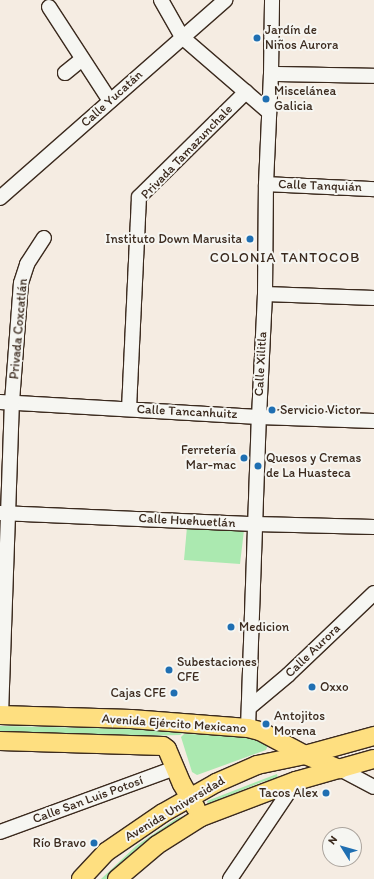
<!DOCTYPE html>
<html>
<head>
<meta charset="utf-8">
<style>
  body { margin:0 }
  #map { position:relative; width:374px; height:879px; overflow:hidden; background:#f5ece2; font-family:Itim,sans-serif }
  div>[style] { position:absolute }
  .green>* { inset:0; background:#abe9b0 }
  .roads { filter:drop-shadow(1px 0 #3b2a1e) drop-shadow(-1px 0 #3b2a1e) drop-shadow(0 1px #3b2a1e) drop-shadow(0 -1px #3b2a1e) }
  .minor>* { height:14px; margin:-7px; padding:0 7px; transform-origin:7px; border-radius:7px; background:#f6f6f2 }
  .major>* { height:18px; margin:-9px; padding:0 9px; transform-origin:9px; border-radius:9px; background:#fedf80 }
  .dots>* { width:11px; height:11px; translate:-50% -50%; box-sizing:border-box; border:2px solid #f6f6f2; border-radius:50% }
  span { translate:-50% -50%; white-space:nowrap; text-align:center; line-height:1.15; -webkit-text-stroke:4px #f6f6f2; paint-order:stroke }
  .poi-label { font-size:13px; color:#3b2a1e }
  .left { translate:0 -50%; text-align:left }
  .right { translate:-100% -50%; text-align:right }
  .street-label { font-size:13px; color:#3b2a1e }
  .neighbourhood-label { font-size:14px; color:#3b2a1e; letter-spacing:1px }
  .north { position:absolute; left:322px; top:827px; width:40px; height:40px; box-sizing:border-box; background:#f6f6f2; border:1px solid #aba49d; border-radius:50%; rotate:307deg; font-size:11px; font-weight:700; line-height:16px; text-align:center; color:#3b2a1e }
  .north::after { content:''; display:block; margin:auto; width:14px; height:18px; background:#1f6fb2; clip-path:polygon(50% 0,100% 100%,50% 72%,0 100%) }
</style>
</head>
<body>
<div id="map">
  <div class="green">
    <i style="clip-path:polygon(187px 527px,244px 530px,240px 564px,184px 560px)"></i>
    <i style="clip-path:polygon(0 726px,138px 729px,183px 733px,180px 735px,137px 736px,0 733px)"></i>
    <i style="clip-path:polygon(184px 734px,257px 736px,268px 745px,266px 750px,197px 775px,192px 772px,181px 737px)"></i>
    <i style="clip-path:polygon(277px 774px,278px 778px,275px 779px,262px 782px,208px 804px,207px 801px)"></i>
    <i style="clip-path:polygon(184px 816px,137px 849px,116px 869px,109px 879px,101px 879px,136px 846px,177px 818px)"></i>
  </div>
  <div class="roads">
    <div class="minor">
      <i style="left:161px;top:0;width:43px;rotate:60.4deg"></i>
      <i style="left:182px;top:37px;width:115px;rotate:40.8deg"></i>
      <i style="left:49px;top:7px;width:112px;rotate:57deg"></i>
      <i style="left:65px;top:73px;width:22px;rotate:-39deg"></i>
      <i style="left:271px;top:74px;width:103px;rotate:1.1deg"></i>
      <i style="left:266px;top:184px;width:108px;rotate:2.7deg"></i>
      <i style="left:0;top:198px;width:300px;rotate:-41.3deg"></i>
      <i style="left:265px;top:294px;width:109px;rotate:2.1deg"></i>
      <i style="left:0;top:402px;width:259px;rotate:3.3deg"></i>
      <i style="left:259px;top:417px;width:115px;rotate:2deg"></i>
      <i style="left:129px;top:409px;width:212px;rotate:-87.3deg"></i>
      <i style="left:139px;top:197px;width:150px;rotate:-44.5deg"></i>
      <i style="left:0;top:513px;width:255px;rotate:2.5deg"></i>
      <i style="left:255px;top:524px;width:119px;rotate:1.4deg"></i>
      <i style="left:250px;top:707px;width:50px;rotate:-40.1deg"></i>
      <i style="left:288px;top:675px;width:119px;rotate:-43.6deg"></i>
      <i style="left:1px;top:715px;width:313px;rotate:-88deg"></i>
      <i style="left:12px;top:402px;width:119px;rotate:-85.7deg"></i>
      <i style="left:21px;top:283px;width:20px;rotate:-72deg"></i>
      <i style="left:27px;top:264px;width:31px;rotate:-57deg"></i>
      <i style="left:248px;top:728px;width:311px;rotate:-88deg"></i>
      <i style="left:259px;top:417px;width:123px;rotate:-87.2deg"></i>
      <i style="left:265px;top:294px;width:110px;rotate:-89.5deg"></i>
      <i style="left:266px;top:184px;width:110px;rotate:-87.4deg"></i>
      <i style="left:271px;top:74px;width:74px;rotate:-89.2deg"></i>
      <i style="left:340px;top:769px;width:38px;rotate:28deg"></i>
      <i style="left:0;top:832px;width:186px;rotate:-20.1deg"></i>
      <i style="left:230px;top:879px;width:118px;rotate:-56deg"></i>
    </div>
    <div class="major">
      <i style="left:0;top:715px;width:131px;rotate:1.7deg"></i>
      <i style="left:131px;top:719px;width:117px;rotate:4.4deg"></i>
      <i style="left:248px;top:728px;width:12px;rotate:14deg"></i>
      <i style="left:260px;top:731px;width:51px;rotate:28.1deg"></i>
      <i style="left:305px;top:755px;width:38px;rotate:22deg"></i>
      <i style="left:0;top:741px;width:163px;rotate:1.8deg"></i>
      <i style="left:163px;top:746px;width:5px;rotate:37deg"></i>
      <i style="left:167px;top:749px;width:38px;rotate:67deg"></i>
      <i style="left:182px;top:784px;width:28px;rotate:60deg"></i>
      <i style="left:81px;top:879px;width:37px;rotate:-47deg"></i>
      <i style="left:106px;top:852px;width:69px;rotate:-34.4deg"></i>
      <i style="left:163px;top:813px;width:61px;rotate:-29.5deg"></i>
      <i style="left:216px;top:783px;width:45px;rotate:-23.7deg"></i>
      <i style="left:257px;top:765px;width:49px;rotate:-11.8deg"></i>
      <i style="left:305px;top:755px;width:72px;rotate:-15.4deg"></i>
      <i style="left:117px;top:879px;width:52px;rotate:-40.4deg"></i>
      <i style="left:157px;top:845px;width:52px;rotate:-32.5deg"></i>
      <i style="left:201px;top:817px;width:102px;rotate:-20.8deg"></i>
      <i style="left:296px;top:781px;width:81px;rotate:-15.8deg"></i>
    </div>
  </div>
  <div class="dots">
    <i style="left:257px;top:38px;background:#1f6fb2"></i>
    <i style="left:266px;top:99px;background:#1f6fb2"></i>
    <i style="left:250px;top:239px;background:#1f6fb2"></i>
    <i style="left:272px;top:410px;background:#1f6fb2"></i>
    <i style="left:244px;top:458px;background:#1f6fb2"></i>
    <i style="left:258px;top:466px;background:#1f6fb2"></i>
    <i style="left:231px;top:627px;background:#1f6fb2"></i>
    <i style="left:169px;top:670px;background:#1f6fb2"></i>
    <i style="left:312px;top:687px;background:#1f6fb2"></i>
    <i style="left:174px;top:693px;background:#1f6fb2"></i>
    <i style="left:266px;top:724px;background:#1f6fb2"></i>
    <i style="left:326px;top:793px;background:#1f6fb2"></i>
    <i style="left:94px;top:843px;background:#1f6fb2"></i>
  </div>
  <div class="poi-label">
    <span class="left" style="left:265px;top:38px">Jardín de<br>Niños Aurora</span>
    <span class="left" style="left:274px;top:99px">Miscelánea<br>Galicia</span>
    <span class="right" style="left:242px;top:239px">Instituto Down Marusita</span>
    <span class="left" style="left:280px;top:410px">Servicio Victor</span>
    <span class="right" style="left:236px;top:458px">Ferretería<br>Mar-mac</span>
    <span class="left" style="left:266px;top:466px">Quesos y Cremas<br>de La Huasteca</span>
    <span class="left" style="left:239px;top:627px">Medicion</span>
    <span class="left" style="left:177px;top:670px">Subestaciones<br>CFE</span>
    <span class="left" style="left:320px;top:687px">Oxxo</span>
    <span class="right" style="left:166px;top:693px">Cajas CFE</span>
    <span class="left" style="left:274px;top:724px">Antojitos<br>Morena</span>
    <span class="right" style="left:318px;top:793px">Tacos Alex</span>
    <span class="right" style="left:86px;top:843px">Río Bravo</span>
  </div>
  <div class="street-label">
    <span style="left:112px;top:99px;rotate:-42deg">Calle Yucatán</span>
    <span style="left:187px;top:152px;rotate:-46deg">Privada Tamazunchale</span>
    <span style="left:320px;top:186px;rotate:2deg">Calle Tanquián</span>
    <span style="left:19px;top:329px;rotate:-85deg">Privada Coxcatlán</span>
    <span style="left:261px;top:364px;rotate:-87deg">Calle Xilitla</span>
    <span style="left:187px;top:412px;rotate:3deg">Calle Tancanhuitz</span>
    <span style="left:187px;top:521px;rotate:3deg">Calle Huehuetlán</span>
    <span style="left:313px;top:651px;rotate:-44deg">Calle Aurora</span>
    <span style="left:174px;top:724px;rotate:4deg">Avenida Ejército Mexicano</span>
    <span style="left:88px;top:800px;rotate:-20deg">Calle San Luis Potosí</span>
    <span style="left:175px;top:809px;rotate:-31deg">Avenida Universidad</span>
  </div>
  <div class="neighbourhood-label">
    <span style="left:285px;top:258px">COLONIA TANTOCOB</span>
  </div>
  <div class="north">N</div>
</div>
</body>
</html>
